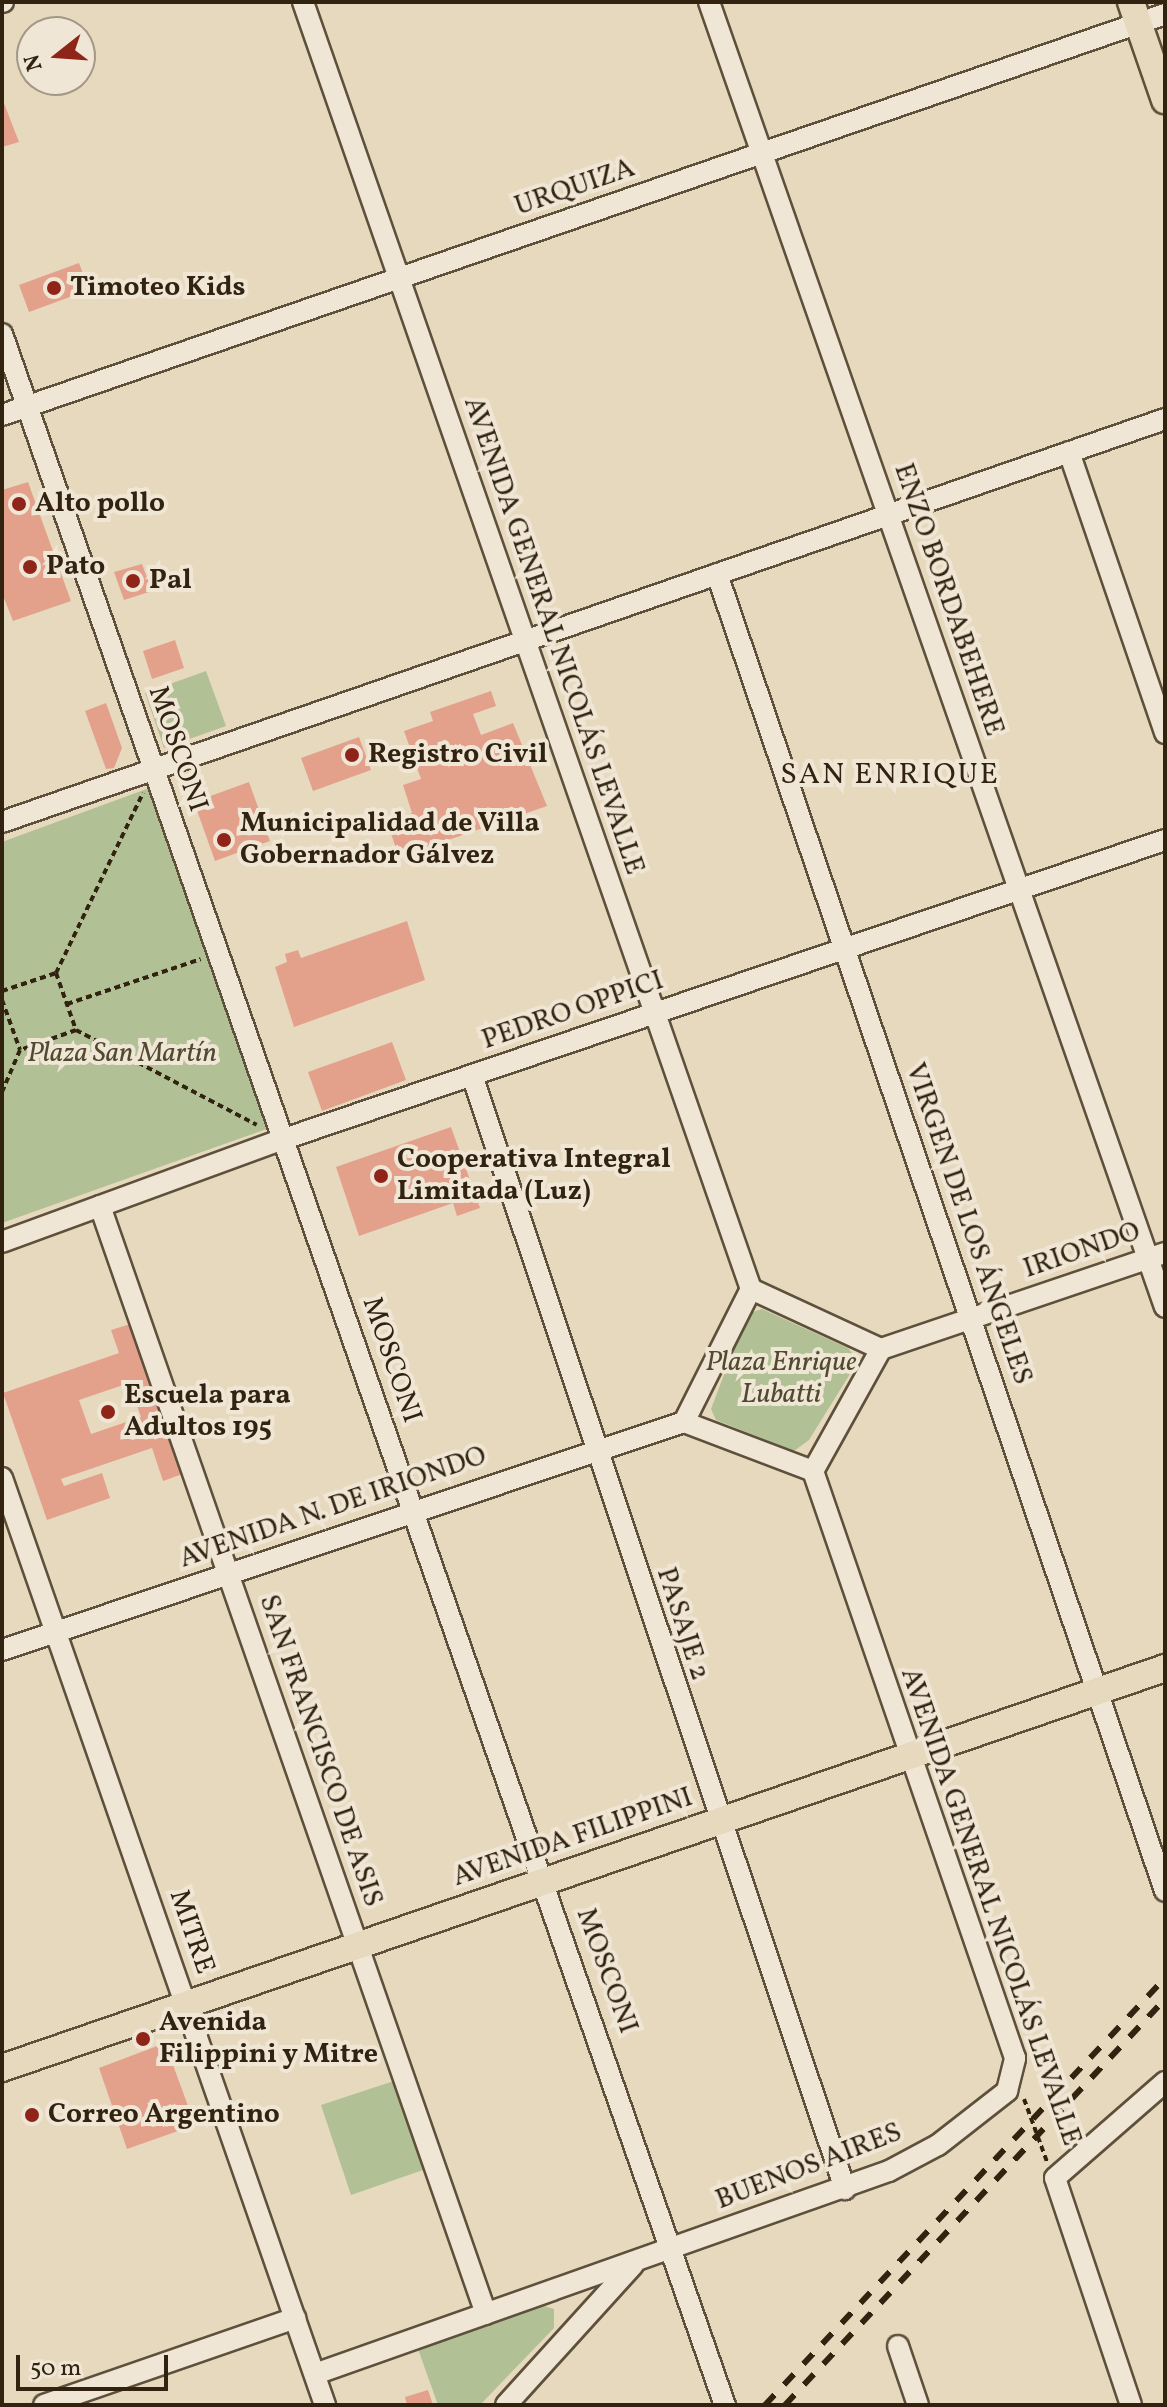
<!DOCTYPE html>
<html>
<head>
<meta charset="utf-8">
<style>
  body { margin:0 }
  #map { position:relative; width:1167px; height:2407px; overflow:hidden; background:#e7d9be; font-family:Vollkorn,serif }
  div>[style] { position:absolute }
  .green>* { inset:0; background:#b1c095 }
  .building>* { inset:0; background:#e3a18c }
  .path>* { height:4px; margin-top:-2px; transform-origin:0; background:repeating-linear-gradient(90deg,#31230f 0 6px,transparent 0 10px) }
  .roads { filter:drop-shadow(2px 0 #5e503b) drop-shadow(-2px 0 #5e503b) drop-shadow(0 2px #5e503b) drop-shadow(0 -2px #5e503b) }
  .minor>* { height:20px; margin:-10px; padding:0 10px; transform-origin:10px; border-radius:10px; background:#efe6d5 }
  .major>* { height:26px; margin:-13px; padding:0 13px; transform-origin:13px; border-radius:13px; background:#e7d9be }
  .rail>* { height:6px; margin-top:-3px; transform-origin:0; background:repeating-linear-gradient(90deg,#31230f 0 14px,transparent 0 28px) }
  .dots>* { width:22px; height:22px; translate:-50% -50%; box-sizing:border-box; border:4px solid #efe6d5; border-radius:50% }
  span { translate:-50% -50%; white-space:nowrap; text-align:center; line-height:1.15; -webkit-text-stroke:8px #efe6d5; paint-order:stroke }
  .street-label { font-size:28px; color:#31230f }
  .poi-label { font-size:28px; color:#31230f; font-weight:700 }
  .left { translate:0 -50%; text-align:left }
  .park-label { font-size:28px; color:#514a30; font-style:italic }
  .neighbourhood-label { font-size:30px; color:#31230f; letter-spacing:2px }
  .frame { position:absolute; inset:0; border:4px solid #31230f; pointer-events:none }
  .north { position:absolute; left:16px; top:16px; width:80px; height:80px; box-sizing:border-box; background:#efe6d5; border:2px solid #a39886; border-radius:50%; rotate:253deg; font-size:22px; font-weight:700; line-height:32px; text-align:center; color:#31230f }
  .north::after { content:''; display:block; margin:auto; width:28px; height:36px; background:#8f2418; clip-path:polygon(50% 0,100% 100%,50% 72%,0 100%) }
  .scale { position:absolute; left:16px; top:2355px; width:152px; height:36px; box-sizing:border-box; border:4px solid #31230f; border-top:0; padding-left:10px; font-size:24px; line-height:28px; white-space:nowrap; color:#31230f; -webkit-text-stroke:6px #efe6d5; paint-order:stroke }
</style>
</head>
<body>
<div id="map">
  <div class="green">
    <i style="clip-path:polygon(206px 671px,226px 726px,164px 748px,145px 693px)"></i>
    <i style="clip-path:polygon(152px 787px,275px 1126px,2px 1223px,2px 842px)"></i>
    <i style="clip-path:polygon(762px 1309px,848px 1348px,858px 1361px,809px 1440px,794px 1451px,716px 1420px,711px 1409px,747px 1314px)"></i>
    <i style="clip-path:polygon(397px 2080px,426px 2169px,351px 2195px,321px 2105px)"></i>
    <i style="clip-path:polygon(544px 2306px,554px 2309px,554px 2328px,480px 2405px,438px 2405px,418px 2349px)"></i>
  </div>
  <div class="building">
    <i style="clip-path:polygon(2px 98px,19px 142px,2px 147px)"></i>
    <i style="clip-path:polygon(79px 263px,89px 290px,29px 312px,19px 285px)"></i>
    <i style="clip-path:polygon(28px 482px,71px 601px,13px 621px,2px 593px,2px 490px)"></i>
    <i style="clip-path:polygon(142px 564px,152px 591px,124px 600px,114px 572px)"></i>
    <i style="clip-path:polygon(175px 640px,184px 668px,152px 679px,143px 651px)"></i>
    <i style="clip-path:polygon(491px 691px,496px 706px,473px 714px,481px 735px,513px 723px,547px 806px,399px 857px,387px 822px,412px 813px,403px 785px,421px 779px,404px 731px,433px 721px,430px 712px)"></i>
    <i style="clip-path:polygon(106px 703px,122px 748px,114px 768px,106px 769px,85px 711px)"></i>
    <i style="clip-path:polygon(359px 737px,371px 770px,313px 791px,301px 758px)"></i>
    <i style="clip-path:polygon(249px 782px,270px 841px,215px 861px,194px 802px)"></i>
    <i style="clip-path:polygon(407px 921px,425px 980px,294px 1027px,275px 967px,287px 962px,285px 954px,298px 950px,301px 958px)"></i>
    <i style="clip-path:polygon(392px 1042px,406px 1080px,322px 1111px,308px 1072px)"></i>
    <i style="clip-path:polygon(451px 1127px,480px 1208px,457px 1216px,453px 1203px,359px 1236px,336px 1167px)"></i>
    <i style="clip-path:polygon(evenodd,137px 1322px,188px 1472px,163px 1481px,152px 1448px,61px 1479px,64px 1486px,102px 1473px,110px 1498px,47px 1520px,3px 1393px,119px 1353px,111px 1330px,137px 1322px,129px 1383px,141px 1417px,91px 1434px,79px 1400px,129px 1383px)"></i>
    <i style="clip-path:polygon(165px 2043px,195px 2125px,127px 2149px,99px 2068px)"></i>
    <i style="clip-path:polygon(428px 2390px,433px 2405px,407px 2405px,405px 2397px)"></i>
  </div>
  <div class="path">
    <i style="left:56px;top:973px;width:200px;rotate:-64.2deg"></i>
    <i style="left:2px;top:991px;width:57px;rotate:-18.4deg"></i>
    <i style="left:56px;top:973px;width:60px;rotate:70.7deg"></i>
    <i style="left:76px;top:1030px;width:59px;rotate:160.3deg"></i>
    <i style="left:2px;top:1000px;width:53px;rotate:70.2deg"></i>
    <i style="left:20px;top:1050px;width:46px;rotate:113.2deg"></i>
    <i style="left:67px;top:1004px;width:141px;rotate:-18.6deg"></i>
    <i style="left:76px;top:1030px;width:204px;rotate:27.7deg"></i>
    <i style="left:1024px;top:2099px;width:67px;rotate:69.9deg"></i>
  </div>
  <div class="roads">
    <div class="minor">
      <i style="left:2px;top:2px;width:1px"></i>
      <i style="left:303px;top:2px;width:1363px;rotate:70.81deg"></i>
      <i style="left:709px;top:2px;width:1382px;rotate:70.74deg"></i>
      <i style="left:2px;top:334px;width:2194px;rotate:70.76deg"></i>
      <i style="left:2px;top:415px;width:1230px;rotate:-19.02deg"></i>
      <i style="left:1069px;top:452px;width:297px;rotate:71.1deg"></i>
      <i style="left:717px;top:574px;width:1391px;rotate:71.21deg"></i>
      <i style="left:2px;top:822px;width:1231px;rotate:-19.11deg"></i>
      <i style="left:472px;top:1075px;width:1175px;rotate:71.49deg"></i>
      <i style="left:100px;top:1206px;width:1173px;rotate:70.79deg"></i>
      <i style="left:2px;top:1242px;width:300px;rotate:-20.1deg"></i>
      <i style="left:284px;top:1139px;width:930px;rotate:-18.75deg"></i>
      <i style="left:751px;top:1289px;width:143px;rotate:24.8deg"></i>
      <i style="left:881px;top:1349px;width:140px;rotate:119.1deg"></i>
      <i style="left:813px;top:1471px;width:138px;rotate:-159.2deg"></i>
      <i style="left:684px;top:1422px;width:149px;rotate:-63.3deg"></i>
      <i style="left:881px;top:1349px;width:300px;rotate:-18.7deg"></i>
      <i style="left:2px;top:1478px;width:982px;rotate:70.79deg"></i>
      <i style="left:2px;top:1650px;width:719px;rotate:-18.49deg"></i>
      <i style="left:898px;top:2346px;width:62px;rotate:71.3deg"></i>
      <i style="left:315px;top:2374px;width:609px;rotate:-19.48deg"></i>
      <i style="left:889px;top:2171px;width:55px;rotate:-28deg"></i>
      <i style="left:938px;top:2145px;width:88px;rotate:-38deg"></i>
      <i style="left:1007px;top:2091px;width:34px;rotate:-76deg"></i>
      <i style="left:1015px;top:2058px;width:621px;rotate:-108.99deg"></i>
      <i style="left:44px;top:2405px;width:266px;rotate:-19.1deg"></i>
      <i style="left:506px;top:2405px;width:189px;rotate:-47.8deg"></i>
      <i style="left:1131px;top:2405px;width:239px;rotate:-108.5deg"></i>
      <i style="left:1055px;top:2178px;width:146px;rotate:-41.1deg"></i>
    </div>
    <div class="major">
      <i style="left:1131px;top:2px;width:104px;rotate:70.9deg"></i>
      <i style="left:2px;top:2068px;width:1230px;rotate:-18.98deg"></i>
    </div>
  </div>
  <div class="rail">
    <i style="left:765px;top:2405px;width:585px;rotate:-46.87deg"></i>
    <i style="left:785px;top:2405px;width:556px;rotate:-46.89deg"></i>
  </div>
  <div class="dots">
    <i style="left:54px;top:288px;background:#8f2418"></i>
    <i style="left:19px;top:504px;background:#8f2418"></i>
    <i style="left:30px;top:567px;background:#8f2418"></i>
    <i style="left:133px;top:581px;background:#8f2418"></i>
    <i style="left:352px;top:755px;background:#8f2418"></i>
    <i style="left:224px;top:840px;background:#8f2418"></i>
    <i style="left:381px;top:1176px;background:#8f2418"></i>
    <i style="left:108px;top:1412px;background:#8f2418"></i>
    <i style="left:143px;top:2039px;background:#8f2418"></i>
    <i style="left:32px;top:2115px;background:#8f2418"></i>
  </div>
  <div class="street-label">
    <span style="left:575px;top:188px;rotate:-19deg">URQUIZA</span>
    <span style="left:948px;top:600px;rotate:71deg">ENZO BORDABEHERE</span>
    <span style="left:553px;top:636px;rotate:71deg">AVENIDA GENERAL NICOLÁS LEVALLE</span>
    <span style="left:177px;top:749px;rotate:71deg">MOSCONI</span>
    <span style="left:573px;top:1011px;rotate:-19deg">PEDRO OPPICI</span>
    <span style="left:968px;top:1224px;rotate:71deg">VIRGEN DE LOS ÁNGELES</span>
    <span style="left:1082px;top:1251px;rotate:-19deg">IRIONDO</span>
    <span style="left:391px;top:1360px;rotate:71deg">MOSCONI</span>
    <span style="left:333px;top:1508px;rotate:-19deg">AVENIDA N. DE IRIONDO</span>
    <span style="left:682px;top:1624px;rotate:72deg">PASAJE 2</span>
    <span style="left:320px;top:1751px;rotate:71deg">SAN FRANCISCO DE ASIS</span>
    <span style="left:573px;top:1838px;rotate:-19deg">AVENIDA FILIPPINI</span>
    <span style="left:990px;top:1907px;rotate:71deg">AVENIDA GENERAL NICOLÁS LEVALLE</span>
    <span style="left:191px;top:1932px;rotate:71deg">MITRE</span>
    <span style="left:606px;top:1971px;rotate:70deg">MOSCONI</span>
    <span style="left:809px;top:2167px;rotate:-21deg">BUENOS AIRES</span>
  </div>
  <div class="poi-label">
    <span class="left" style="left:70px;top:288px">Timoteo Kids</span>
    <span class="left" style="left:35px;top:504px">Alto pollo</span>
    <span class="left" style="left:46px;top:567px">Pato</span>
    <span class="left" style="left:149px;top:581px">Pal</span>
    <span class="left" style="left:368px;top:755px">Registro Civil</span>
    <span class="left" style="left:240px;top:840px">Municipalidad de Villa<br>Gobernador Gálvez</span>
    <span class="left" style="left:397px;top:1176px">Cooperativa Integral<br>Limitada (Luz)</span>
    <span class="left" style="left:124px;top:1412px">Escuela para<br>Adultos 195</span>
    <span class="left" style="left:159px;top:2039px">Avenida<br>Filippini y Mitre</span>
    <span class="left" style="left:48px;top:2115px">Correo Argentino</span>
  </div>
  <div class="park-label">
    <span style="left:122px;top:1054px">Plaza San Martín</span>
    <span style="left:781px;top:1379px">Plaza Enrique<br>Lubatti</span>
  </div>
  <div class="neighbourhood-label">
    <span style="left:890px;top:775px">SAN ENRIQUE</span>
  </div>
  <div class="frame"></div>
  <div class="north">N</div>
  <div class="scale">50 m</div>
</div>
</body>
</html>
